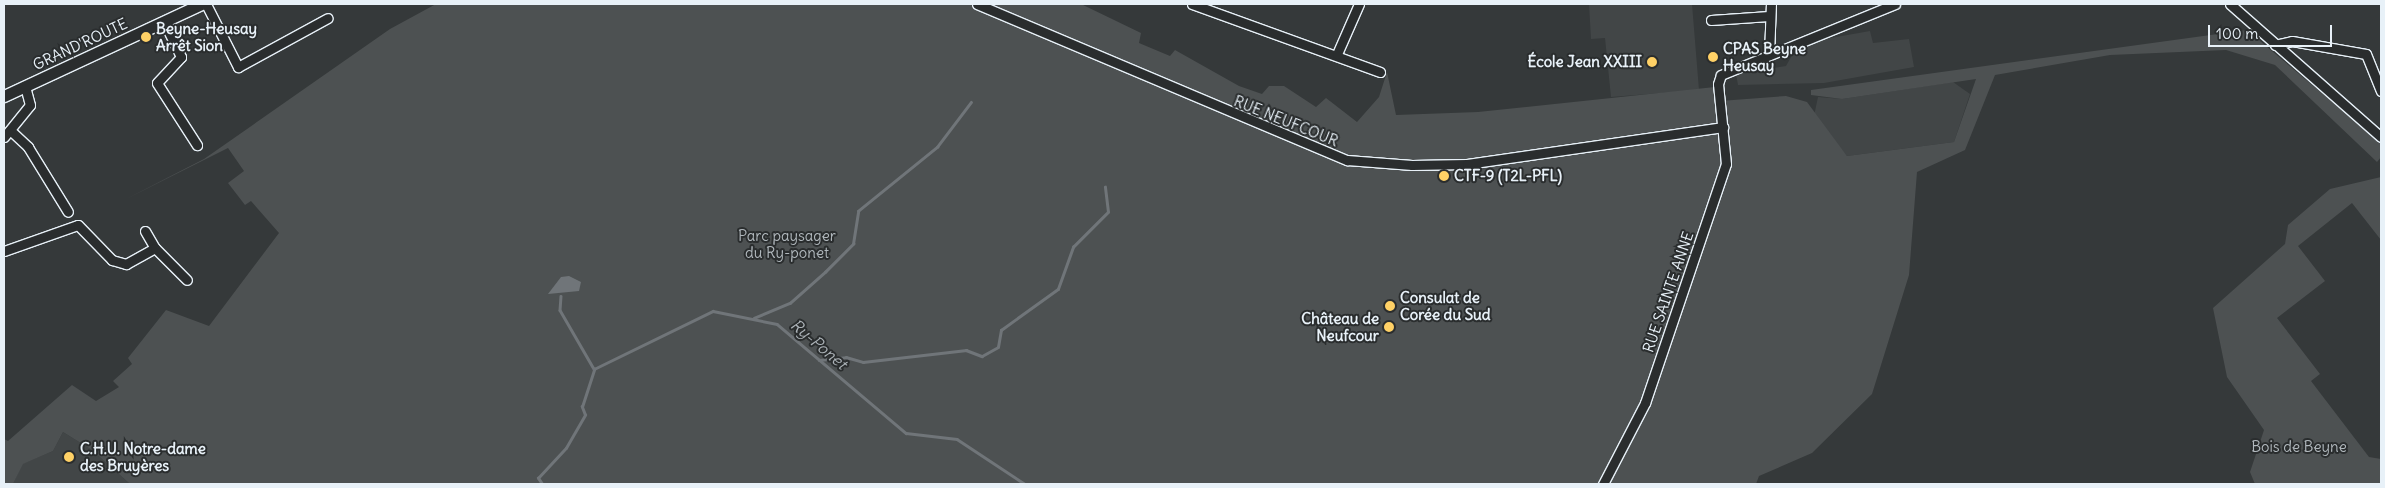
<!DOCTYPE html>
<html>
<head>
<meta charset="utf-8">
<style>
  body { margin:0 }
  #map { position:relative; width:2385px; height:488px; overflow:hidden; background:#35393a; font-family:Delius,sans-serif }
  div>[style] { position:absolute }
  .built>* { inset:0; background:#424647 }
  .green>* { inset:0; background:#4d5152 }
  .water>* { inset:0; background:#707579 }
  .stream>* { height:2.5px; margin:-1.25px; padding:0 1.25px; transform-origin:1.25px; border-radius:1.25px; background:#707579 }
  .roads { filter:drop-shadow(1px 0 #e8f1f8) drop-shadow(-1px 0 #e8f1f8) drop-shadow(0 1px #e8f1f8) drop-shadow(0 -1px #e8f1f8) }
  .minor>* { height:9px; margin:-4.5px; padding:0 4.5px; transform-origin:4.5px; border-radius:4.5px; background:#2a2d2e }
  .major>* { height:11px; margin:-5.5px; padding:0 5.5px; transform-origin:5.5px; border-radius:5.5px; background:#2a2d2e }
  .dots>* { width:14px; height:14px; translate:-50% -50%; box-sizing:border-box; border:2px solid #2a2d2e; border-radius:50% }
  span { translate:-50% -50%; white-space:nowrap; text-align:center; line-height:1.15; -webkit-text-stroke:4px #2a2d2e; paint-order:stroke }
  .poi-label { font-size:15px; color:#e8f1f8; font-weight:700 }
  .left { translate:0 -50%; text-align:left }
  .right { translate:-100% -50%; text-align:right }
  .street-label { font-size:15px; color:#e8f1f8 }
  .park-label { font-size:15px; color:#b2b9be }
  .water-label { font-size:16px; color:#acb3b8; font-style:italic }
  .frame { position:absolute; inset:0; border:5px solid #e8f1f8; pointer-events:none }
  .scale { position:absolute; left:2208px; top:25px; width:124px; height:22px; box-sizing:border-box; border:2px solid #e8f1f8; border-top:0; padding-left:6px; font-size:15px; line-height:18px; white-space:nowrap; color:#e8f1f8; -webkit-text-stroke:4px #2a2d2e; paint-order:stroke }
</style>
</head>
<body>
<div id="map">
  <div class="built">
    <i style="clip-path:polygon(1589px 4px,1692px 4px,1699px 90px,1611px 97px,1605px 38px,1591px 39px)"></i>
    <i style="clip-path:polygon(1870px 31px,1873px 43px,1909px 39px,1914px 67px,1824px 83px,1738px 85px,1736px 74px,1786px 66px,1795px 50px,1825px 39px)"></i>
    <i style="clip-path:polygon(1953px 82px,1970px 94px,1954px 142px,1847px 156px,1814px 116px,1818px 97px,1842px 99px)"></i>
    <i style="clip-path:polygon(63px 432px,92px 450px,130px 484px,13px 484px,22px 464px,53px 451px)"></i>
  </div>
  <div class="green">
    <i style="clip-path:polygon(436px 4px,1081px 4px,1141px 33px,1139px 43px,1170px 56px,1175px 50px,1239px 86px,1262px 94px,1269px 86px,1284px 86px,1316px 107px,1326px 98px,1357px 122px,1379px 97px,1387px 72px,1396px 115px,1478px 112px,1715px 87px,1720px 101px,1786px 96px,1807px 102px,1847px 156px,1954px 142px,1976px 79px,1842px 99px,1811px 95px,1811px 90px,2247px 30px,2381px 143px,2381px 157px,2377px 162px,2275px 65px,2226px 50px,2110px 55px,1995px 75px,1965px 150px,1917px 172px,1909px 275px,1872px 394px,1812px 453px,1759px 476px,1756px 484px,130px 484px,92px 450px,63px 432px,53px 451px,23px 464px,13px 484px,4px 484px,4px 439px,8px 441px,72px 385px,96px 401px,119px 387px,113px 381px,132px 364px,128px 358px,166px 310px,209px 326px,279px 233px,251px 201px,245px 205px,228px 183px,244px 171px,228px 148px,124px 200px,204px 159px,390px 29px)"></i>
    <i style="clip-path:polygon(2381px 177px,2381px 240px,2352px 203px,2298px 246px,2325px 281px,2277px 318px,2320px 374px,2311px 381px,2369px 457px,2381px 459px,2381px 484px,2255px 484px,2250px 472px,2264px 430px,2227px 377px,2213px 308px,2285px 244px,2288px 225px,2330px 189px)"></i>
  </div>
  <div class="water">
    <i style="clip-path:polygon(569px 276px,581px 282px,579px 291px,548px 294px,561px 277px)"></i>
  </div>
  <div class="stream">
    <i style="left:561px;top:296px;width:14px;rotate:94deg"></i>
    <i style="left:560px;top:310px;width:68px;rotate:60deg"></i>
    <i style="left:754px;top:318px;width:39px;rotate:-23deg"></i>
    <i style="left:790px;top:303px;width:47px;rotate:-41.5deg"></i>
    <i style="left:825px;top:272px;width:40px;rotate:-45deg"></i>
    <i style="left:853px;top:244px;width:33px;rotate:-81deg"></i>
    <i style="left:858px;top:211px;width:102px;rotate:-39deg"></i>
    <i style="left:937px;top:147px;width:56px;rotate:-52.9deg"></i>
    <i style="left:819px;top:360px;width:27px;rotate:-6deg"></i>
    <i style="left:846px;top:357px;width:18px;rotate:16deg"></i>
    <i style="left:863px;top:362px;width:104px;rotate:-6.6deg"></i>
    <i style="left:966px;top:350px;width:17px;rotate:21deg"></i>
    <i style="left:982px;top:356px;width:18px;rotate:-29deg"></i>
    <i style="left:998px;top:347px;width:17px;rotate:-80deg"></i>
    <i style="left:1001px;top:330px;width:70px;rotate:-35.7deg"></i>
    <i style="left:1058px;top:289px;width:45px;rotate:-70.3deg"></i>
    <i style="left:1073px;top:247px;width:49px;rotate:-45deg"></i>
    <i style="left:1108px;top:212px;width:25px;rotate:-97deg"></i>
    <i style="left:542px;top:484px;width:7px;rotate:-124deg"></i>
    <i style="left:538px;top:478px;width:41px;rotate:-47deg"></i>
    <i style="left:566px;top:448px;width:38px;rotate:-60deg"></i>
    <i style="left:585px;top:415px;width:9px;rotate:-111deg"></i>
    <i style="left:582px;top:407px;width:40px;rotate:-72deg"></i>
    <i style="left:594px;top:369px;width:132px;rotate:-26deg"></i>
    <i style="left:713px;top:311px;width:65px;rotate:11.5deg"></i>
    <i style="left:777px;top:324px;width:169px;rotate:40.2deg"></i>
    <i style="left:906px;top:433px;width:51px;rotate:6.7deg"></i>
    <i style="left:957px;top:439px;width:82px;rotate:33.5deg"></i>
  </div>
  <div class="roads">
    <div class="minor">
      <i style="left:206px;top:4px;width:71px;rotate:63.1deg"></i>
      <i style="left:238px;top:67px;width:102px;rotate:-28.6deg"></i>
      <i style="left:977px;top:4px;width:402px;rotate:22.9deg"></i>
      <i style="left:1347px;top:160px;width:65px;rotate:4.4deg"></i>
      <i style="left:1412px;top:165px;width:55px;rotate:-1deg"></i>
      <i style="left:1467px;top:164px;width:259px;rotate:-8.2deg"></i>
      <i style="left:1192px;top:4px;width:200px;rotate:19.9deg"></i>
      <i style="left:2230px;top:4px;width:201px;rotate:41.4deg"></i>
      <i style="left:1711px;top:20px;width:58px;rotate:-3.9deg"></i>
      <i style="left:164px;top:22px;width:39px;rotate:64deg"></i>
      <i style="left:181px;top:57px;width:35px;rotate:133deg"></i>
      <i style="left:157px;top:83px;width:74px;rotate:57.2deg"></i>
      <i style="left:2275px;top:45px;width:17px;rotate:-13deg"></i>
      <i style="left:2292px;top:41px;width:75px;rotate:10deg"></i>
      <i style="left:2366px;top:54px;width:40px;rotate:68deg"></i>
      <i style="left:1337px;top:54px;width:55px;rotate:-66.3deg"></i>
      <i style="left:1769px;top:55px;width:51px;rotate:-87.8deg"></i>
      <i style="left:10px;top:130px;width:25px;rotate:43deg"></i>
      <i style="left:28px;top:147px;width:76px;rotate:58.4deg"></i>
      <i style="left:4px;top:137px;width:41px;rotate:-50.9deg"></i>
      <i style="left:30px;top:105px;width:20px;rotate:-105deg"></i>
      <i style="left:145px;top:231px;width:20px;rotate:60deg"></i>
      <i style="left:4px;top:251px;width:78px;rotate:-19.4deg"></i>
      <i style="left:78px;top:225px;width:49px;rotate:45.8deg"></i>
      <i style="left:112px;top:260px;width:15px;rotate:16deg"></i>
      <i style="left:126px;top:264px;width:33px;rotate:-29deg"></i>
      <i style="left:155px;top:248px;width:45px;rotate:45deg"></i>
      <i style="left:1603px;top:484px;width:91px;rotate:-62.6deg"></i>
      <i style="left:1645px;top:403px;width:252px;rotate:-71.3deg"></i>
      <i style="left:1726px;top:164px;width:80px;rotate:-95.7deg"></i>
      <i style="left:1718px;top:84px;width:9px;rotate:-72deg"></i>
      <i style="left:1721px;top:75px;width:188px;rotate:-22.2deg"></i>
    </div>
    <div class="major">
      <i style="left:4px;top:96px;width:217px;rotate:-25deg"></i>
    </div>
  </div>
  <div class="dots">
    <i style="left:146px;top:37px;background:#ffd166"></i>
    <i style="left:1713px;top:57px;background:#ffd166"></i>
    <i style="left:1652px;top:62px;background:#ffd166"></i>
    <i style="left:1444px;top:176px;background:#ffd166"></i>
    <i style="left:1390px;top:306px;background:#ffd166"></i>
    <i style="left:1389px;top:327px;background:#ffd166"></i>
    <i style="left:69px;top:457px;background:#ffd166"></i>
  </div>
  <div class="poi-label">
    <span class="left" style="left:156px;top:37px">Beyne-Heusay<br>Arrêt Sion</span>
    <span class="left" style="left:1723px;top:57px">CPAS Beyne<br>Heusay</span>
    <span class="right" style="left:1642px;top:62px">École Jean XXIII</span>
    <span class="left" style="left:1454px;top:176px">CTF-9 (T2L-PFL)</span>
    <span class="left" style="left:1400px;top:306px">Consulat de<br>Corée du Sud</span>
    <span class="right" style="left:1379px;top:327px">Château de<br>Neufcour</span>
    <span class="left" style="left:80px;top:457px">C.H.U. Notre-dame<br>des Bruyères</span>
  </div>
  <div class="street-label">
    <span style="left:80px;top:44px;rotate:-25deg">GRAND'ROUTE</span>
    <span style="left:1286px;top:121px;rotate:22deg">RUE NEUFCOUR</span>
    <span style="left:1668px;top:292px;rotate:-71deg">RUE SAINTE ANNE</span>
  </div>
  <div class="park-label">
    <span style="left:787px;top:244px">Parc paysager<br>du Ry-ponet</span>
    <span style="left:2299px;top:447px">Bois de Beyne</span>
  </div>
  <div class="water-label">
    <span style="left:819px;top:344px;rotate:40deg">Ry-Ponet</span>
  </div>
  <div class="frame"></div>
  <div class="scale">100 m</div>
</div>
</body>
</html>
